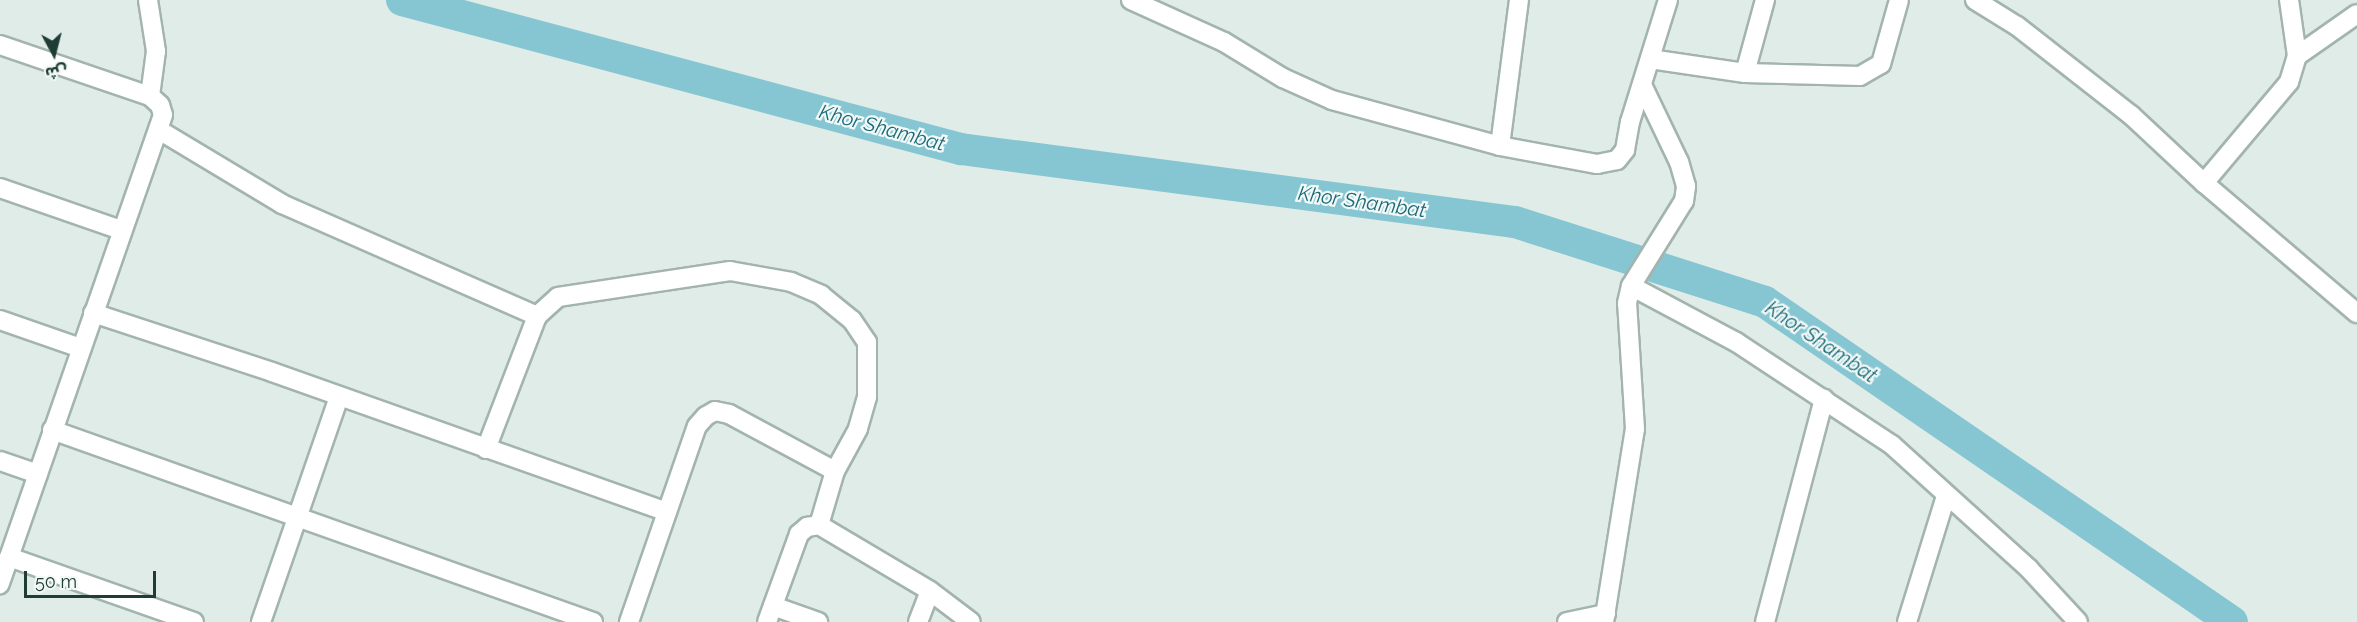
<!DOCTYPE html>
<html>
<head>
<meta charset="utf-8">
<style>
  body { margin:0 }
  #map { position:relative; width:2357px; height:622px; overflow:hidden; background:#e0ece7; font-family:Raleway,"Noto Sans Arabic",sans-serif }
  div>[style] { position:absolute }
  .river>* { height:32px; margin:-16px; padding:0 16px; transform-origin:16px; border-radius:16px; background:#86c6d3 }
  .roads { filter:drop-shadow(2px 0 #a3b4ae) drop-shadow(-2px 0 #a3b4ae) drop-shadow(0 2px #a3b4ae) drop-shadow(0 -2px #a3b4ae) }
  .minor>* { height:18px; margin:-9px; padding:0 9px; transform-origin:9px; border-radius:9px; background:#fff }
  .tertiary>* { height:18px; margin:-9px; padding:0 9px; transform-origin:9px; border-radius:9px; background:#fff }
  span { translate:-50% -50%; white-space:nowrap; text-align:center; line-height:1.15; -webkit-text-stroke:4.5px #f1f8f5; paint-order:stroke }
  .water-label { font-size:20px; color:#19697a; font-style:italic }
  .north { position:absolute; left:24px; top:24px; width:60px; height:60px; -webkit-text-stroke:4px #f1f8f5; paint-order:stroke; rotate:173deg; font-size:16px; font-weight:700; line-height:24px; text-align:center; color:#203d35 }
  .north::after { content:''; display:block; margin:auto; width:21px; height:27px; background:#203d35; clip-path:polygon(50% 0,100% 100%,50% 72%,0 100%) }
  .scale { position:absolute; left:24px; top:571px; width:132px; height:27px; box-sizing:border-box; border:3px solid #203d35; border-top:0; padding-left:8px; font-size:18px; line-height:21px; white-space:nowrap; color:#203d35; -webkit-text-stroke:4px #f1f8f5; paint-order:stroke }
</style>
</head>
<body>
<div id="map">
  <div class="river">
    <i style="left:402px;top:0;width:579px;rotate:14.93deg"></i>
    <i style="left:961px;top:149px;width:559px;rotate:7.51deg"></i>
    <i style="left:1515px;top:222px;width:262px;rotate:17.7deg"></i>
    <i style="left:1765px;top:302px;width:566px;rotate:34.42deg"></i>
  </div>
  <div class="roads">
    <div class="minor">
      <i style="left:148px;top:0;width:52px;rotate:81.1deg"></i>
      <i style="left:156px;top:51px;width:45px;rotate:97.6deg"></i>
      <i style="left:1131px;top:0;width:102px;rotate:24.3deg"></i>
      <i style="left:1224px;top:42px;width:69px;rotate:31.4deg"></i>
      <i style="left:1283px;top:78px;width:54px;rotate:24.2deg"></i>
      <i style="left:1332px;top:100px;width:174px;rotate:15.3deg"></i>
      <i style="left:1500px;top:146px;width:99px;rotate:10.5deg"></i>
      <i style="left:1597px;top:164px;width:20px;rotate:-11deg"></i>
      <i style="left:1617px;top:160px;width:13px;rotate:-51deg"></i>
      <i style="left:1625px;top:150px;width:28px;rotate:-80deg"></i>
      <i style="left:1630px;top:122px;width:128px;rotate:-72.7deg"></i>
      <i style="left:0;top:45px;width:158px;rotate:18.8deg"></i>
      <i style="left:150px;top:96px;width:13px;rotate:42deg"></i>
      <i style="left:160px;top:105px;width:10px;rotate:73deg"></i>
      <i style="left:163px;top:115px;width:497px;rotate:109.2deg"></i>
      <i style="left:2297px;top:56px;width:73px;rotate:-35deg"></i>
      <i style="left:1650px;top:59px;width:96px;rotate:8.4deg"></i>
      <i style="left:1745px;top:73px;width:115px;rotate:1.5deg"></i>
      <i style="left:1860px;top:76px;width:24px;rotate:-30deg"></i>
      <i style="left:1881px;top:64px;width:66px;rotate:-74.3deg"></i>
      <i style="left:1745px;top:73px;width:76px;rotate:-74.7deg"></i>
      <i style="left:159px;top:130px;width:144px;rotate:31deg"></i>
      <i style="left:282px;top:204px;width:279px;rotate:23.7deg"></i>
      <i style="left:1500px;top:146px;width:147px;rotate:-82.6deg"></i>
      <i style="left:2204px;top:183px;width:132px;rotate:-49.9deg"></i>
      <i style="left:2289px;top:82px;width:27px;rotate:-73deg"></i>
      <i style="left:2297px;top:56px;width:57px;rotate:-98.1deg"></i>
      <i style="left:0;top:188px;width:128px;rotate:19.1deg"></i>
      <i style="left:1631px;top:286px;width:119px;rotate:28.1deg"></i>
      <i style="left:1736px;top:342px;width:187px;rotate:33.4deg"></i>
      <i style="left:1892px;top:445px;width:185px;rotate:42.1deg"></i>
      <i style="left:2029px;top:569px;width:72px;rotate:47.2deg"></i>
      <i style="left:93px;top:313px;width:188px;rotate:18.2deg"></i>
      <i style="left:272px;top:372px;width:419px;rotate:19.5deg"></i>
      <i style="left:0;top:320px;width:86px;rotate:19.1deg"></i>
      <i style="left:52px;top:430px;width:574px;rotate:19.54deg"></i>
      <i style="left:486px;top:449px;width:142px;rotate:-69deg"></i>
      <i style="left:537px;top:316px;width:28px;rotate:-42deg"></i>
      <i style="left:558px;top:297px;width:174px;rotate:-8.6deg"></i>
      <i style="left:730px;top:271px;width:62px;rotate:10.2deg"></i>
      <i style="left:791px;top:282px;width:33px;rotate:23deg"></i>
      <i style="left:821px;top:295px;width:40px;rotate:39deg"></i>
      <i style="left:852px;top:320px;width:27px;rotate:56deg"></i>
      <i style="left:867px;top:342px;width:55px;rotate:90deg"></i>
      <i style="left:867px;top:397px;width:33px;rotate:106deg"></i>
      <i style="left:858px;top:429px;width:48px;rotate:118.7deg"></i>
      <i style="left:835px;top:471px;width:56px;rotate:106.5deg"></i>
      <i style="left:0;top:461px;width:40px;rotate:18.9deg"></i>
      <i style="left:9px;top:557px;width:196px;rotate:19.4deg"></i>
      <i style="left:773px;top:606px;width:48px;rotate:19.6deg"></i>
      <i style="left:261px;top:622px;width:238px;rotate:-70.9deg"></i>
      <i style="left:629px;top:622px;width:207px;rotate:-70.9deg"></i>
      <i style="left:697px;top:426px;width:13px;rotate:-48deg"></i>
      <i style="left:706px;top:416px;width:10px;rotate:-29deg"></i>
      <i style="left:715px;top:411px;width:14px;rotate:12deg"></i>
      <i style="left:729px;top:414px;width:120px;rotate:28.3deg"></i>
      <i style="left:767px;top:622px;width:94px;rotate:-70deg"></i>
      <i style="left:799px;top:534px;width:11px;rotate:-41deg"></i>
      <i style="left:807px;top:527px;width:12px;rotate:-9deg"></i>
      <i style="left:819px;top:525px;width:129px;rotate:30.7deg"></i>
      <i style="left:930px;top:591px;width:51px;rotate:37.1deg"></i>
      <i style="left:918px;top:622px;width:33px;rotate:-69deg"></i>
      <i style="left:1567px;top:622px;width:40px;rotate:-12deg"></i>
      <i style="left:1604px;top:622px;width:195px;rotate:-80.9deg"></i>
      <i style="left:1635px;top:429px;width:126px;rotate:-93.6deg"></i>
      <i style="left:1627px;top:303px;width:17px;rotate:-77deg"></i>
      <i style="left:1631px;top:286px;width:100px;rotate:-58.1deg"></i>
      <i style="left:1684px;top:201px;width:15px;rotate:-82deg"></i>
      <i style="left:1686px;top:186px;width:25px;rotate:-106deg"></i>
      <i style="left:1679px;top:162px;width:83px;rotate:-115.6deg"></i>
      <i style="left:1765px;top:622px;width:231px;rotate:-75.2deg"></i>
      <i style="left:1907px;top:622px;width:132px;rotate:-72.8deg"></i>
    </div>
    <div class="tertiary">
      <i style="left:1975px;top:0;width:49px;rotate:31.8deg"></i>
      <i style="left:2017px;top:26px;width:145px;rotate:38deg"></i>
      <i style="left:2131px;top:115px;width:100px;rotate:43deg"></i>
      <i style="left:2204px;top:183px;width:201px;rotate:40.4deg"></i>
    </div>
  </div>
  <div class="water-label">
    <span style="left:882px;top:128px;rotate:15deg">Khor Shambat</span>
    <span style="left:1362px;top:202px;rotate:8deg">Khor Shambat</span>
    <span style="left:1821px;top:342px;rotate:34deg">Khor Shambat</span>
  </div>
  <div class="north">ش</div>
  <div class="scale">50 m</div>
</div>
</body>
</html>
